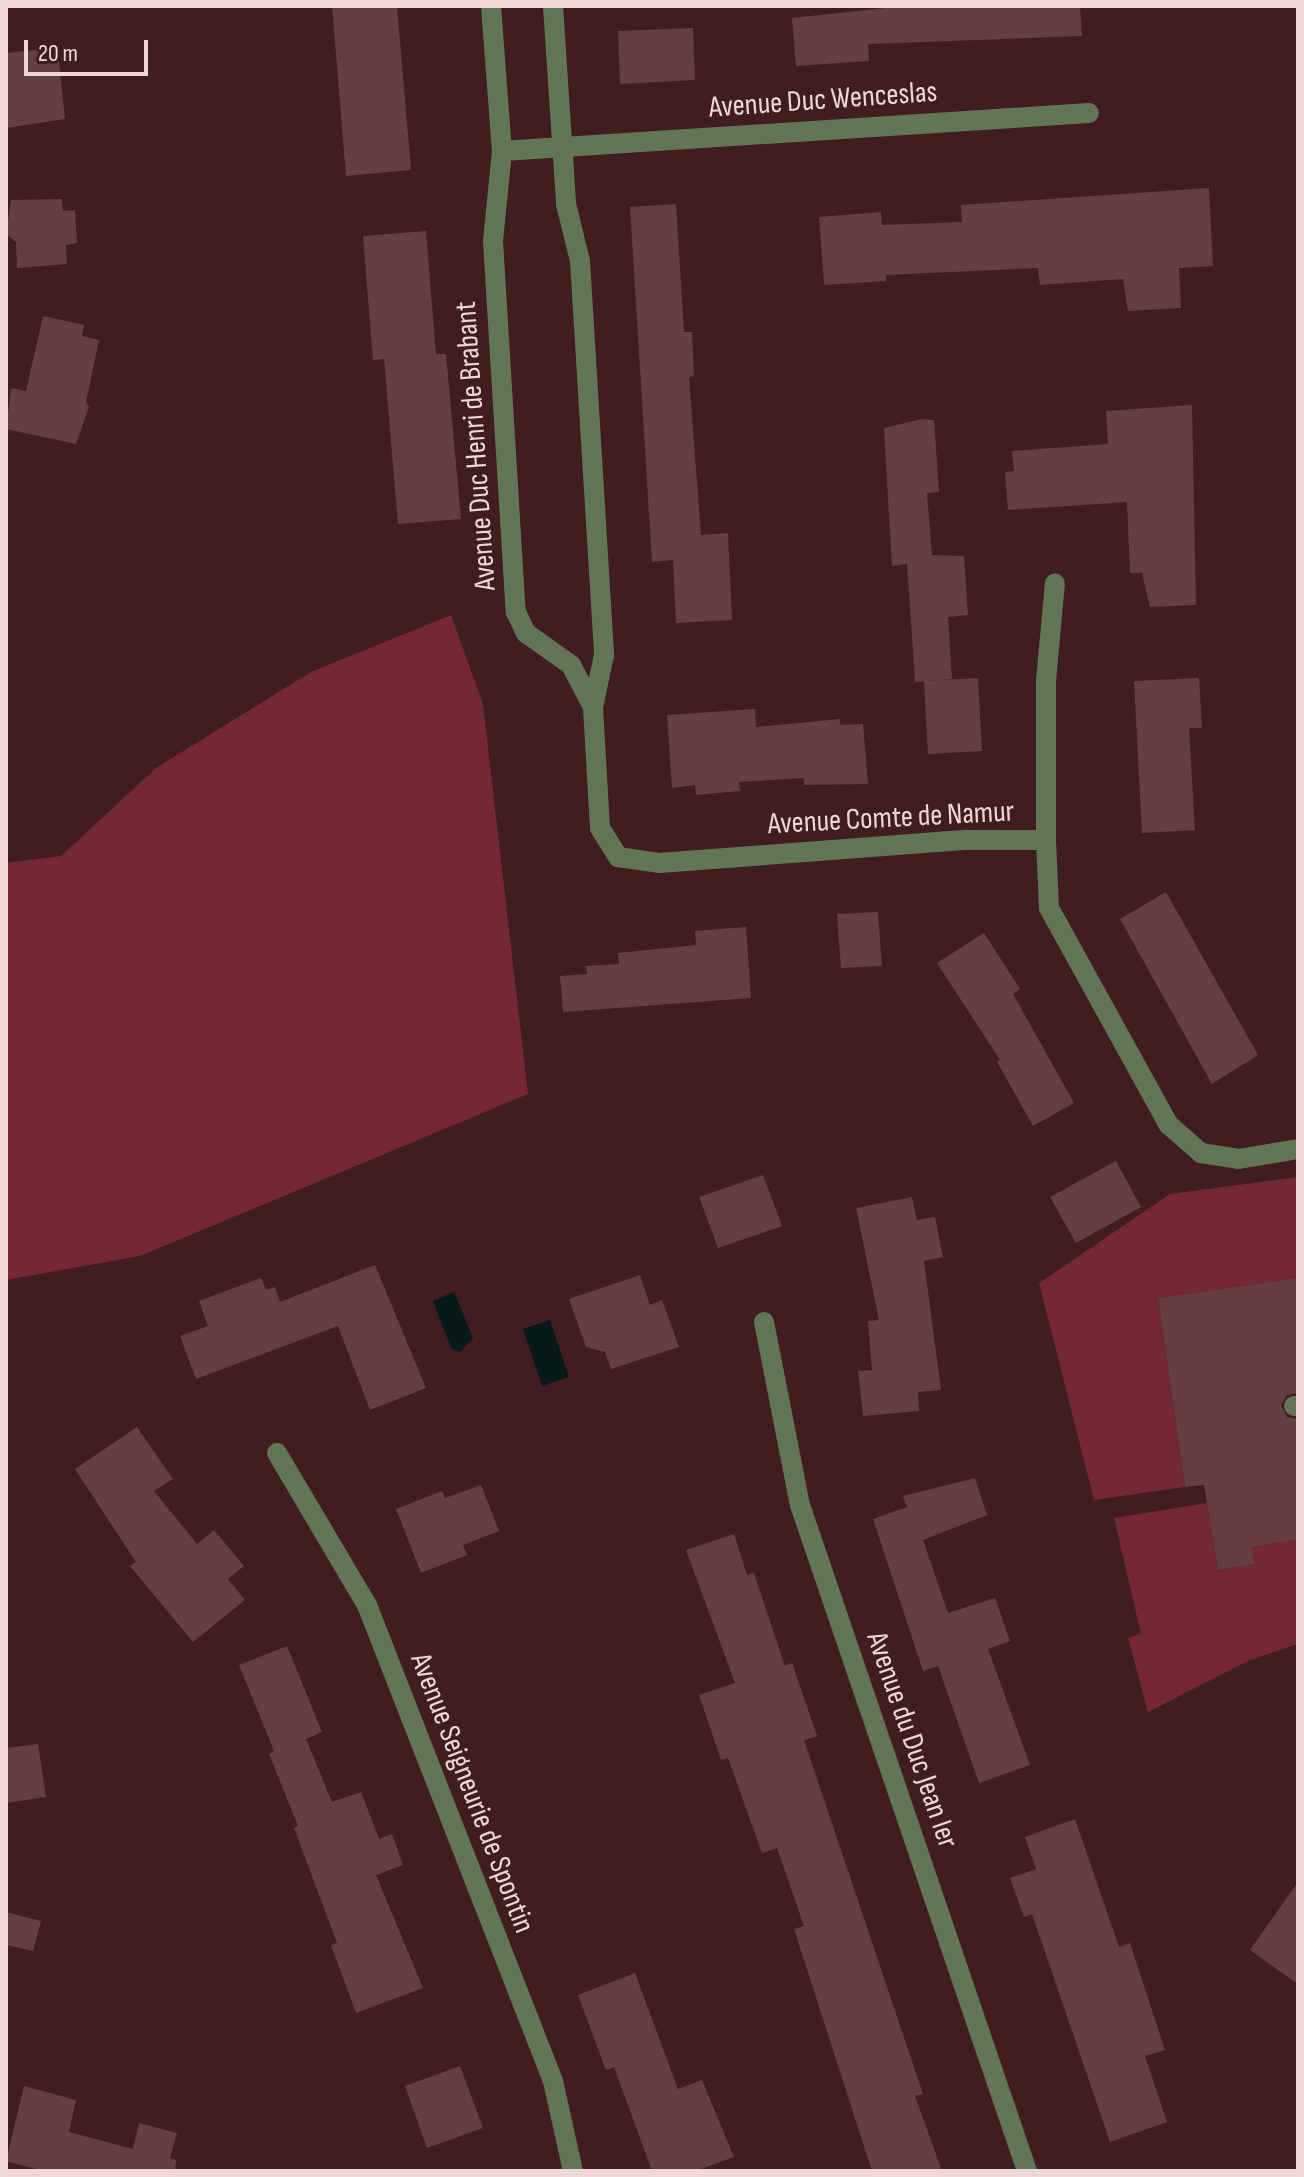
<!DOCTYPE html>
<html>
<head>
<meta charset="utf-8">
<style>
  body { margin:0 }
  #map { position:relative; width:1304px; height:2177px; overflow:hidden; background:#401d21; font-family:"Sofia Sans Condensed",sans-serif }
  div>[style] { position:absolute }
  .green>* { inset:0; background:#732833 }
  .water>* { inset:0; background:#071919 }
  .building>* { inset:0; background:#653e41 }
  .minor>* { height:20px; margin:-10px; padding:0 10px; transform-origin:10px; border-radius:10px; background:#627656 }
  span { translate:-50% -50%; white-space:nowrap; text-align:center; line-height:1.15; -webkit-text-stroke:6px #401d21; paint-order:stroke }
  .street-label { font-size:30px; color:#efd7d8 }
  .frame { position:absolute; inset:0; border:8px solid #efd7d8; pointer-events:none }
  .scale { position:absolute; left:24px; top:40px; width:124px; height:36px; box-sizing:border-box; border:4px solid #efd7d8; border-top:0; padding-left:10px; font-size:24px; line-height:28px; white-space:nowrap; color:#efd7d8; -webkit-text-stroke:6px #401d21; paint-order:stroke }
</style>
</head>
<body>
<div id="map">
  <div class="green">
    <i style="clip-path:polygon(451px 615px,483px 704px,528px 1094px,140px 1256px,6px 1280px,6px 863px,61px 856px,156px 768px,311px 672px)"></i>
    <i style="clip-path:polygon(1298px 1177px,1298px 1278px,1158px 1298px,1185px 1487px,1094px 1500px,1039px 1283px,1170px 1194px)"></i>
    <i style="clip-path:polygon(1207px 1503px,1218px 1570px,1255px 1564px,1252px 1547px,1298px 1539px,1298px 1644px,1248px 1661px,1148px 1712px,1128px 1638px,1141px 1634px,1114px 1518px)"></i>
  </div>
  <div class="water">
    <i style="clip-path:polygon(454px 1292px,473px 1338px,460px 1352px,451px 1348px,433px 1301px)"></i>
    <i style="clip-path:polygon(550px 1320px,569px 1377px,542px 1386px,523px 1329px)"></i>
  </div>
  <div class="building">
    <i style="clip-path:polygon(332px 6px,397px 6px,411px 170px,346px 176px)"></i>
    <i style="clip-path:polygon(904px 6px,1080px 6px,1082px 36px,868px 44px,869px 61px,796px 66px,792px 18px)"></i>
    <i style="clip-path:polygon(693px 28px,695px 80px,620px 84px,618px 31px)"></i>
    <i style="clip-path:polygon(45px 49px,46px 54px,58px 52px,65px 119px,6px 128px,6px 53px)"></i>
    <i style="clip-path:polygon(1209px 188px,1213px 266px,1179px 268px,1181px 308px,1128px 311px,1123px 279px,1040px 285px,1038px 268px,886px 275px,886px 281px,824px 285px,819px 217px,881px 212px,882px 225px,962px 222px,961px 205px)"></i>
    <i style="clip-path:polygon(62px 199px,63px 211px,75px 210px,77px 243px,66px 245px,67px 264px,17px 268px,16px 242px,6px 234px,11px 200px)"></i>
    <i style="clip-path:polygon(676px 204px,684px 332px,692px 332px,694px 376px,689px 377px,701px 535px,728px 533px,732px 620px,676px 623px,673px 560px,652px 562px,630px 207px)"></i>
    <i style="clip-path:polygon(426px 231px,436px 354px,446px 354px,461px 519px,398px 524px,384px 359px,373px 360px,363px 236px)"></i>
    <i style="clip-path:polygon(43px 316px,84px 325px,82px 336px,99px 340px,86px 402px,89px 407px,76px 444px,6px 429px,11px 388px,26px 391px)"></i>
    <i style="clip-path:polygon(1192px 405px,1196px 605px,1150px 607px,1142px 573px,1130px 573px,1127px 502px,1008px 510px,1005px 472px,1014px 471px,1012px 451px,1108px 444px,1106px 411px)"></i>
    <i style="clip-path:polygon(922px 419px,934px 420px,939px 492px,927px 493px,932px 555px,964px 556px,968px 615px,948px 617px,952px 679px,915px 682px,907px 564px,892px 566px,884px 428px)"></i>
    <i style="clip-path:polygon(978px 678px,982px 751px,928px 754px,924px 681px)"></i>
    <i style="clip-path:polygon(1199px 678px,1202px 728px,1189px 728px,1195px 830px,1142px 833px,1134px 681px)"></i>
    <i style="clip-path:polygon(755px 709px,756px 727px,840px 719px,840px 725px,863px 724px,868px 784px,804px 785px,804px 778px,739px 782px,740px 791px,696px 795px,695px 785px,672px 788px,667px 715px)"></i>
    <i style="clip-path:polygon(1166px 892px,1258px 1055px,1212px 1084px,1120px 919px)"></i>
    <i style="clip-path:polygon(878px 912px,882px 966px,841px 968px,837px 914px)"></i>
    <i style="clip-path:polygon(746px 927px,751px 998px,563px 1012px,560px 976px,587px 974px,586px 966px,619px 964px,618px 953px,696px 945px,695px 931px)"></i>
    <i style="clip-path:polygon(984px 933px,1020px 989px,1013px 994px,1074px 1103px,1033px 1126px,997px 1062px,1000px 1060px,937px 963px)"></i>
    <i style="clip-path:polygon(1116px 1161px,1141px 1207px,1076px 1243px,1050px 1197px)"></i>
    <i style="clip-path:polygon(763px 1175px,782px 1226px,718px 1248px,699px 1197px)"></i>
    <i style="clip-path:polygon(912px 1197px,917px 1220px,935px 1217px,943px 1257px,924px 1261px,941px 1390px,918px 1392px,919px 1411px,863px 1416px,858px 1371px,872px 1370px,868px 1321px,879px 1320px,856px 1208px)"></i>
    <i style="clip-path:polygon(375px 1265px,426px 1388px,370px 1410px,338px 1326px,196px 1379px,180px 1336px,208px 1326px,199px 1301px,261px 1278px,266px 1290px,275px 1287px,280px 1302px)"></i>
    <i style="clip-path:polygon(640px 1275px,650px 1305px,662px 1300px,679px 1347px,611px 1369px,605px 1352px,586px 1347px,569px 1299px)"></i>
    <i style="clip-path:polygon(1298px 1278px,1298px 1393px,1287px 1395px,1281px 1405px,1287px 1417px,1298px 1419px,1298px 1539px,1252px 1547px,1255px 1564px,1218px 1570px,1204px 1485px,1185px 1487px,1158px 1298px)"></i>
    <i style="clip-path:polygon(137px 1427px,173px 1479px,154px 1491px,197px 1544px,214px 1530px,244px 1566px,228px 1579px,245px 1600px,193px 1642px,130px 1566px,136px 1562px,75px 1469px)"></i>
    <i style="clip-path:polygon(975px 1478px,987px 1515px,923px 1540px,948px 1613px,995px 1598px,1010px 1641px,988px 1649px,1030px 1765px,979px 1783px,938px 1666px,923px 1671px,873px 1519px,907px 1507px,903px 1496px)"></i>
    <i style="clip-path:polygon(481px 1485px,499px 1531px,463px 1545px,467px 1555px,421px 1573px,396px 1509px,442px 1491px,445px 1498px)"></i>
    <i style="clip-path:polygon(734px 1534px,747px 1575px,754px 1573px,785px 1666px,792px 1663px,817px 1736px,804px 1740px,923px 2094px,915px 2096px,942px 2171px,872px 2171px,794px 1929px,804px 1926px,777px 1848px,762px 1853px,728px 1758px,721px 1760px,699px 1695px,735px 1683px,686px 1550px)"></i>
    <i style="clip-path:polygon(287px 1646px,322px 1732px,306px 1739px,332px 1802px,361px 1792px,379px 1839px,392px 1834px,403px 1865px,376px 1875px,423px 1988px,356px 2013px,331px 1945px,337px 1943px,294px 1828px,298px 1826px,269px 1754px,274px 1751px,239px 1665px)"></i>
    <i style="clip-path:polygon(38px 1744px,46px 1797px,6px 1803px,6px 1748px)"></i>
    <i style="clip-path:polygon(1075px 1819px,1119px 1947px,1130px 1943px,1165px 2050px,1145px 2056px,1167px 2122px,1110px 2142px,1032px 1914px,1024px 1917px,1010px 1878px,1036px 1869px,1025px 1837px)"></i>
    <i style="clip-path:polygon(1298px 1882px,1298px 1984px,1250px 1950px)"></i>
    <i style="clip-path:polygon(6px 1912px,41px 1921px,33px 1951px,6px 1945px)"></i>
    <i style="clip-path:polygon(635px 1973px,678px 2089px,702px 2080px,734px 2157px,696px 2171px,652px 2171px,614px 2067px,606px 2070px,578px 1995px)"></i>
    <i style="clip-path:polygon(460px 2066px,483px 2128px,427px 2148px,405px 2086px)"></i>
    <i style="clip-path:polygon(24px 2086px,76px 2100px,69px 2132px,133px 2149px,139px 2123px,177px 2133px,170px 2158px,176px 2160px,175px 2171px,43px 2171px,6px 2161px)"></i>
  </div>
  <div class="minor">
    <i style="left:491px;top:6px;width:145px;rotate:85.7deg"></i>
    <i style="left:502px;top:151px;width:90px;rotate:95.7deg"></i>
    <i style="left:493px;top:241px;width:372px;rotate:86.5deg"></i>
    <i style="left:516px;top:612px;width:23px;rotate:65deg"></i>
    <i style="left:526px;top:633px;width:55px;rotate:35.4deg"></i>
    <i style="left:571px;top:665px;width:47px;rotate:62.4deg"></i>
    <i style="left:553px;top:6px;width:198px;rotate:86.2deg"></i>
    <i style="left:566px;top:204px;width:59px;rotate:76.2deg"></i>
    <i style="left:580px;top:261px;width:395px;rotate:86.5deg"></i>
    <i style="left:604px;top:655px;width:53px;rotate:101.9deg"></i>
    <i style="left:593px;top:707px;width:121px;rotate:86.7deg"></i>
    <i style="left:600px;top:828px;width:34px;rotate:58deg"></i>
    <i style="left:618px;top:857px;width:41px;rotate:8.3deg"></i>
    <i style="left:659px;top:863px;width:309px;rotate:-4.3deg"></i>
    <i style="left:967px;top:840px;width:79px"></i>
    <i style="left:1046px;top:840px;width:68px;rotate:87.5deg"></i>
    <i style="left:1049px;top:908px;width:248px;rotate:61.1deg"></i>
    <i style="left:1169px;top:1125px;width:43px;rotate:41.2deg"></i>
    <i style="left:1201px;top:1153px;width:38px;rotate:9deg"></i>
    <i style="left:1239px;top:1159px;width:60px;rotate:-9.6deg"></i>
    <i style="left:502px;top:151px;width:588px;rotate:-3.7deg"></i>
    <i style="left:1046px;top:840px;width:159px;rotate:-90deg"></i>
    <i style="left:1046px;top:681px;width:98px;rotate:-84.8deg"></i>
    <i style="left:764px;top:1322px;width:187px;rotate:78.9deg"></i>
    <i style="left:800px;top:1505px;width:704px;rotate:71.18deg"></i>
    <i style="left:1294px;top:1406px;width:4px"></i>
    <i style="left:277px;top:1453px;width:177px;rotate:59.4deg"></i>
    <i style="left:367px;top:1605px;width:511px;rotate:68.66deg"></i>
    <i style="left:553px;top:2081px;width:92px;rotate:77.5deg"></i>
  </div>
  <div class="street-label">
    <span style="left:823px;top:100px;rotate:-4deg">Avenue Duc Wenceslas</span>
    <span style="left:476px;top:446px;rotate:-94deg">Avenue Duc Henri de Brabant</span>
    <span style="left:891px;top:818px;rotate:-3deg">Avenue Comte de Namur</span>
    <span style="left:912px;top:1740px;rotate:71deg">Avenue du Duc Jean Ier</span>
    <span style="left:472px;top:1793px;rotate:69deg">Avenue Seigneurie de Spontin</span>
  </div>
  <div class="frame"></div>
  <div class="scale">20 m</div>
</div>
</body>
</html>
